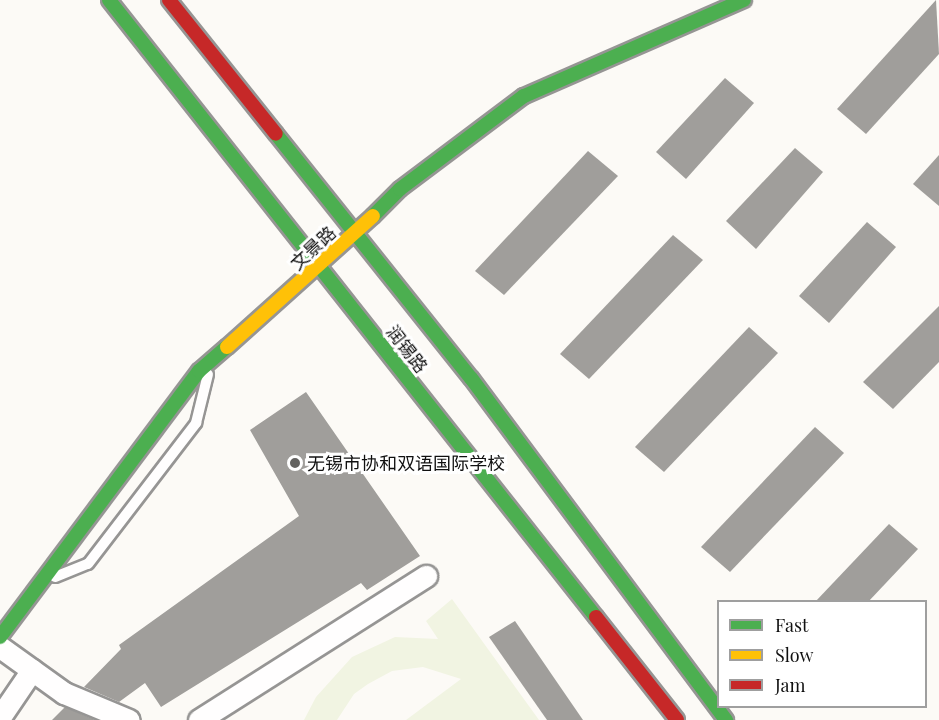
<!DOCTYPE html>
<html>
<head>
<meta charset="utf-8">
<style>
  body { margin:0 }
  #map { position:relative; width:939px; height:720px; overflow:hidden; background:#fcfaf6; font-family:"Playfair Display","Noto Sans SC",serif }
  div>[style] { position:absolute }
  .pitch>* { inset:0; background:#f1f4e2 }
  .building>* { inset:0; background:#a09e9b }
  .roads { filter:drop-shadow(2px 0 #969594) drop-shadow(-2px 0 #969594) drop-shadow(0 2px #969594) drop-shadow(0 -2px #969594) }
  .lane>* { height:10px; margin:-5px; padding:0 5px; transform-origin:5px; border-radius:5px; background:#fffefe }
  .street>* { height:21px; margin:-10.5px; padding:0 10.5px; transform-origin:10.5px; border-radius:10.5px; background:#fffefe }
  .fast>* { height:14px; margin:-7px; padding:0 7px; transform-origin:7px; border-radius:7px; background:#4caf50 }
  .slow>* { height:14px; margin:-7px; padding:0 7px; transform-origin:7px; border-radius:7px; background:#ffc107 }
  .jam>* { height:14px; margin:-7px; padding:0 7px; transform-origin:7px; border-radius:7px; background:#c62828 }
  .dots>* { width:16px; height:16px; translate:-50% -50%; box-sizing:border-box; border:3px solid #fff; border-radius:50% }
  span { translate:-50% -50%; white-space:nowrap; text-align:center; line-height:1.15; -webkit-text-stroke:6px #fff; paint-order:stroke }
  .street-label { font-size:18px; color:#101010 }
  .poi-label { font-size:18px; color:#101010 }
  .left { translate:0 -50%; text-align:left }
  .legend { position:absolute; left:717px; top:600px; width:210px; height:108px; box-sizing:border-box; background:#fff; border:2px solid #9f9f9f; margin:0; padding:8px 10px; list-style:none; font-size:18px; color:#101010 }
  .legend li { display:flex; align-items:center; gap:12px; height:30px }
  .legend b { width:30px; border:2px solid #9f9f9f }
</style>
</head>
<body>
<div id="map">
  <div class="pitch">
    <i style="clip-path:polygon(452px 599px,539px 720px,406px 720px,461px 679px,423px 667px,392px 671px,368px 684px,354px 694px,337px 720px,304px 720px,316px 697px,352px 657px,395px 637px,438px 639px,426px 621px)"></i>
  </div>
  <div class="building">
    <i style="clip-path:polygon(936px 0,939px 54px,866px 134px,837px 109px)"></i>
    <i style="clip-path:polygon(725px 78px,754px 103px,686px 179px,656px 152px)"></i>
    <i style="clip-path:polygon(795px 148px,823px 172px,756px 249px,726px 221px)"></i>
    <i style="clip-path:polygon(588px 151px,618px 176px,504px 295px,475px 271px)"></i>
    <i style="clip-path:polygon(939px 155px,939px 206px,913px 184px)"></i>
    <i style="clip-path:polygon(867px 222px,896px 247px,829px 323px,799px 296px)"></i>
    <i style="clip-path:polygon(673px 235px,703px 260px,589px 379px,560px 354px)"></i>
    <i style="clip-path:polygon(939px 306px,939px 362px,893px 409px,863px 382px)"></i>
    <i style="clip-path:polygon(749px 327px,778px 353px,664px 472px,635px 447px)"></i>
    <i style="clip-path:polygon(306px 392px,420px 556px,367px 590px,361px 583px,161px 707px,145px 683px,119px 702px,84px 687px,121px 649px,119px 645px,299px 516px,250px 430px)"></i>
    <i style="clip-path:polygon(815px 427px,844px 453px,730px 572px,701px 547px)"></i>
    <i style="clip-path:polygon(889px 524px,918px 549px,868px 602px,815px 602px)"></i>
    <i style="clip-path:polygon(515px 621px,583px 720px,547px 720px,489px 637px)"></i>
    <i style="clip-path:polygon(65px 707px,95px 720px,52px 720px)"></i>
  </div>
  <div class="roads">
    <div class="lane">
      <i style="left:55px;top:577px;width:35px;rotate:-22deg"></i>
      <i style="left:88px;top:564px;width:178px;rotate:-52.5deg"></i>
      <i style="left:196px;top:423px;width:50px;rotate:-76.2deg"></i>
    </div>
    <div class="street">
      <i style="left:0;top:647px;width:79px;rotate:35.7deg"></i>
      <i style="left:64px;top:693px;width:70px;rotate:22.6deg"></i>
      <i style="left:0;top:717px;width:57px;rotate:-55.8deg"></i>
      <i style="left:199px;top:720px;width:269px;rotate:-32.4deg"></i>
    </div>
    <div class="fast">
      <i style="left:109px;top:0;width:786px;rotate:51.72deg"></i>
      <i style="left:276px;top:134px;width:312px;rotate:51.4deg"></i>
      <i style="left:471px;top:378px;width:427px;rotate:53.3deg"></i>
      <i style="left:373px;top:216px;width:38px;rotate:-45deg"></i>
      <i style="left:400px;top:189px;width:155px;rotate:-36.9deg"></i>
      <i style="left:524px;top:96px;width:240px;rotate:-23.6deg"></i>
      <i style="left:0;top:637px;width:332px;rotate:-53.2deg"></i>
      <i style="left:199px;top:371px;width:37px;rotate:-41deg"></i>
    </div>
    <div class="slow">
      <i style="left:227px;top:347px;width:196px;rotate:-41.9deg"></i>
    </div>
    <div class="jam">
      <i style="left:169px;top:0;width:171px;rotate:51.4deg"></i>
      <i style="left:596px;top:617px;width:131px;rotate:51.8deg"></i>
    </div>
  </div>
  <div class="dots">
    <i style="left:295px;top:463px;background:#636260"></i>
  </div>
  <div class="street-label">
    <span style="left:313px;top:248px;rotate:-43deg">文景路</span>
    <span style="left:407px;top:349px;rotate:52deg">润锡路</span>
  </div>
  <div class="poi-label">
    <span class="left" style="left:307px;top:463px">无锡市协和双语国际学校</span>
  </div>
  <ul class="legend">
  <li><b style="height:8px;background:#4caf50"></b>Fast</li>
  <li><b style="height:8px;background:#ffc107"></b>Slow</li>
  <li><b style="height:8px;background:#c62828"></b>Jam</li>
  </ul>
</div>
</body>
</html>
